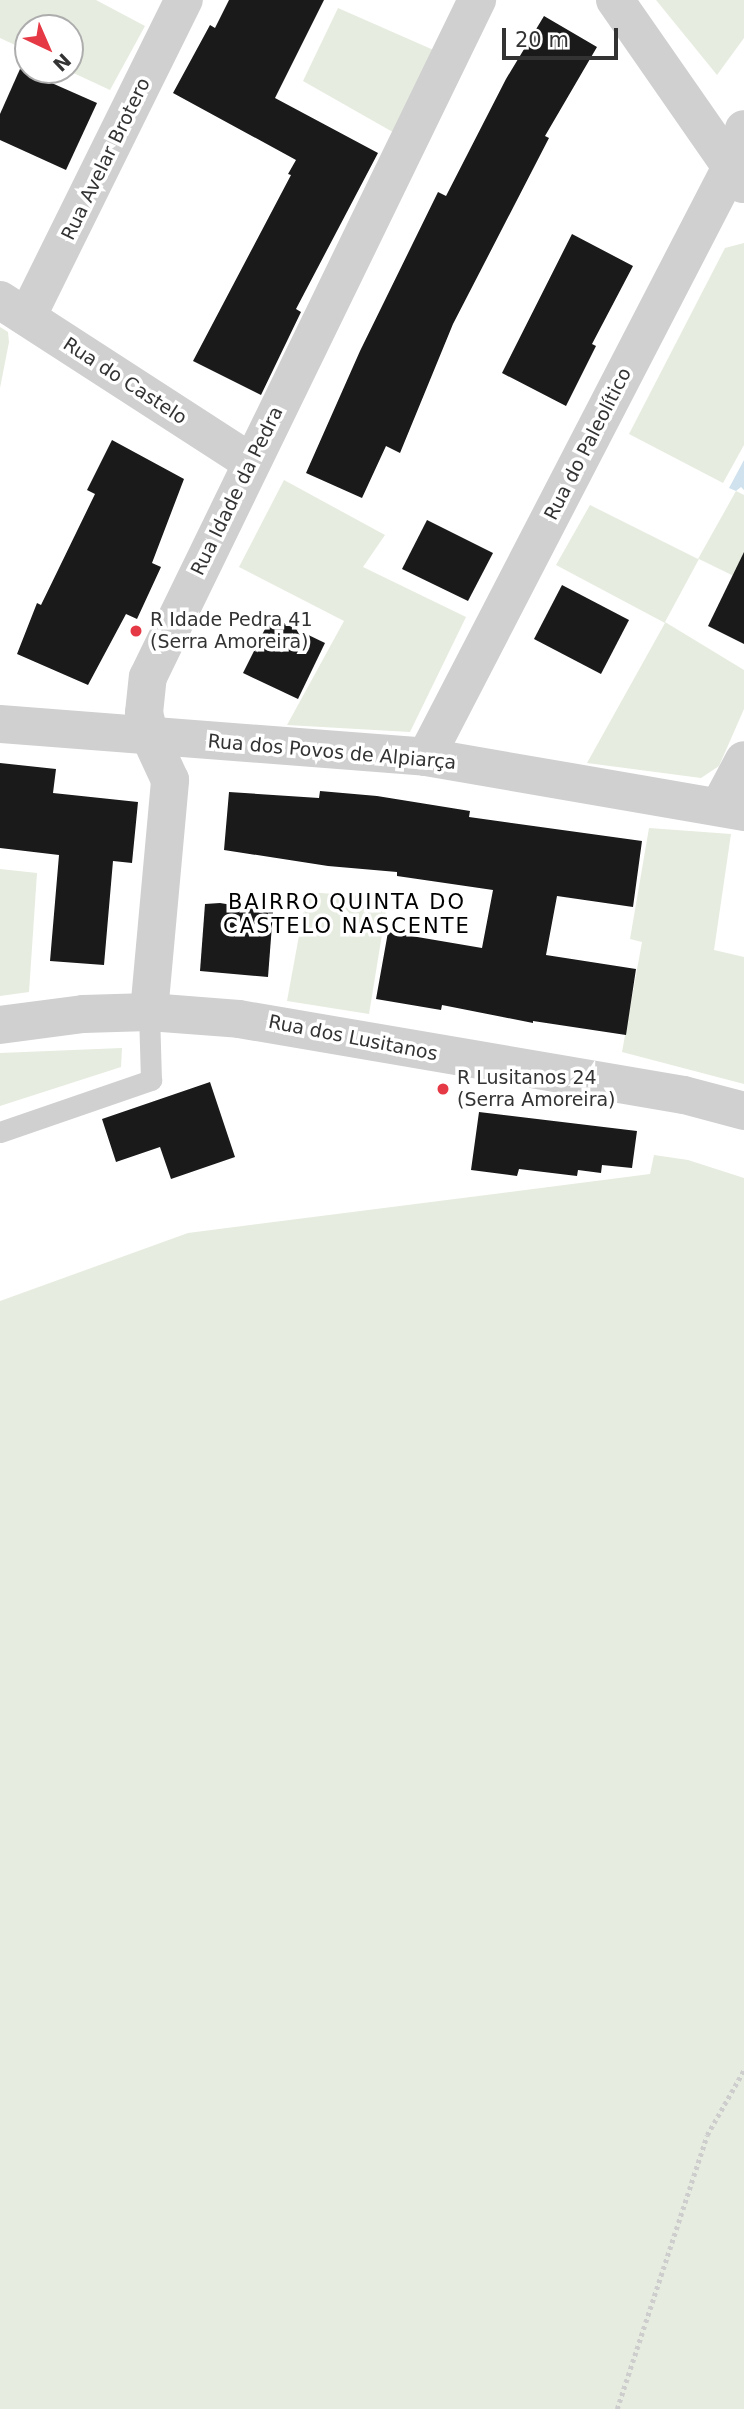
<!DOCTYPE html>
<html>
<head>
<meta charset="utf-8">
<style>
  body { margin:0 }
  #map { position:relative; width:744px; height:2409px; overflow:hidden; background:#fff; font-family:"DejaVu Sans",sans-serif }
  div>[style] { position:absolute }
  .green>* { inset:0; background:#e6ecdf }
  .water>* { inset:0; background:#cfe2ee }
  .building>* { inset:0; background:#1a1a1a }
  .path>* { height:4.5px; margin-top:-2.25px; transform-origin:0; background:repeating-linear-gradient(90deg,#cdcdcd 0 3.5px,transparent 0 7px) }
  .lane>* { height:21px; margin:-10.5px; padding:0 10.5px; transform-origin:10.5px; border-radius:10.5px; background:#d0d0d0 }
  .street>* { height:38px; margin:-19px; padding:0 19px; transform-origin:19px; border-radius:19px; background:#d0d0d0 }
  .dots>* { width:19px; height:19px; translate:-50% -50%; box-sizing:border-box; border:4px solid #fff; border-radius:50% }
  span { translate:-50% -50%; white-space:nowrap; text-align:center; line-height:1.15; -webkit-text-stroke:7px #fff; paint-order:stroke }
  .street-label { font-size:19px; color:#333 }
  .poi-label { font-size:19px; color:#333 }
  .left { translate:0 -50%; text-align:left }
  .neighbourhood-label { font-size:21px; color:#000; letter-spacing:2px }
  .north { position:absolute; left:14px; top:14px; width:70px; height:70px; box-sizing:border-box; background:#fff; border:2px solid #adadad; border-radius:50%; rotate:136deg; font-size:19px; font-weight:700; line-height:28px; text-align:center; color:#333 }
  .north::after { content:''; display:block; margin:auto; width:24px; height:32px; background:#e63946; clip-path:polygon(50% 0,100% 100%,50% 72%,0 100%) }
  .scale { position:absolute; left:502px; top:28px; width:116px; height:32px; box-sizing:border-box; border:4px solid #333; border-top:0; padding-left:9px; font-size:21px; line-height:24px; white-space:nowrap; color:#333; -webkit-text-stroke:5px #fff; paint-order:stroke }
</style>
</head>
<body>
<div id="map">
  <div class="green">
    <i style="clip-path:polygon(0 0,96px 0,145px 26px,110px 90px,67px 70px,70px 70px,70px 28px,28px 28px,28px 51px,0 38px)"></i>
    <i style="clip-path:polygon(656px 0,744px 0,744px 38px,717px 75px)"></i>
    <i style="clip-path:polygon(338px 8px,438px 52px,398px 135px,303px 81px)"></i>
    <i style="clip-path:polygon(744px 243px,744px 445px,723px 483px,629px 434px,725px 248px)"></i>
    <i style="clip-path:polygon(0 327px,8px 332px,9px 342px,0 388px)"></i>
    <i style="clip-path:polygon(284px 480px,385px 535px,363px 567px,466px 617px,410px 732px,287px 725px,344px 621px,239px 567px)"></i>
    <i style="clip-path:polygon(736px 491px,744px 495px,744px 581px,699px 559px,665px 622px,744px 670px,744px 709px,719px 766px,701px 778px,587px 763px,665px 623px,556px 565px,590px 505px,698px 559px)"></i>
    <i style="clip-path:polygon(649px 828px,731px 834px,714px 950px,744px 957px,744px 1084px,622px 1052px,642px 942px,630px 939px)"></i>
    <i style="clip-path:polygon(0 869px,37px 873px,29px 992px,0 996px)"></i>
    <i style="clip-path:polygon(307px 892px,388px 898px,369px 1014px,287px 1001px)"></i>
    <i style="clip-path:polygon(122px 1048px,121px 1067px,0 1106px,0 1053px)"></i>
    <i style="clip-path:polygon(654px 1155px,688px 1160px,744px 1178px,744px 2409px,0 2409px,0 1301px,188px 1233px,650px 1174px)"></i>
  </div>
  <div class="water">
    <i style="clip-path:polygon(744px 460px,744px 490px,741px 487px,736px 491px,729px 488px)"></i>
  </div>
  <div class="building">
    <i style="clip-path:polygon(229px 0,324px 0,275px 98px,378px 153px,296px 309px,301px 312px,261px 395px,193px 361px,291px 175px,288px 174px,296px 160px,173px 93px,210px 25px,215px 28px)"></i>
    <i style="clip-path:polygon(544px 16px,597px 47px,545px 136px,549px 138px,453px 324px,400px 453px,386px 446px,362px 498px,306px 473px,360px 351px,438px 192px,446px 196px,506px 79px)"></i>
    <i style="clip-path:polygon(20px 69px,97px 103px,66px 170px,0 140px,0 114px)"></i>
    <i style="clip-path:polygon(572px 234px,633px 266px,592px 344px,596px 346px,566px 406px,502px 373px)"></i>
    <i style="clip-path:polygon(112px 440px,184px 479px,152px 563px,161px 567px,137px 619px,126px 614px,88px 685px,17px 654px,37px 603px,41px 605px,95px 494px,87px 490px)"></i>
    <i style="clip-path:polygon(427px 520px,493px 553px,468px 601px,402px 569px)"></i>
    <i style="clip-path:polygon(744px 552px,744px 644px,708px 626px)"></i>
    <i style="clip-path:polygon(562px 585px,629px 620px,601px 674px,534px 639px)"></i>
    <i style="clip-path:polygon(271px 617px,325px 643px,298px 699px,243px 673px)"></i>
    <i style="clip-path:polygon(0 763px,56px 769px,53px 793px,138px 802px,132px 863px,113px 861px,104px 965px,50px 961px,59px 855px,0 848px)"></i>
    <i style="clip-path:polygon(320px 791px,377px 796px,470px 811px,469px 817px,642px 841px,633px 907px,557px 896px,546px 955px,636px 969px,626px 1035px,533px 1021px,533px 1023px,442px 1005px,441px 1010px,376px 999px,388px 932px,482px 948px,493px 890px,397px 876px,397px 872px,328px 866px,224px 850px,229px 792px,319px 798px)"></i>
    <i style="clip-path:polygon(220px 903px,273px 912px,268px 977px,200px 971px,205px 904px)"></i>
    <i style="clip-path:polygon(210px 1082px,235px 1157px,171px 1179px,160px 1147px,116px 1162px,102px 1119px)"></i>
    <i style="clip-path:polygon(479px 1112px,637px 1131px,632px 1168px,602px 1165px,601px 1173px,578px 1170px,577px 1176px,519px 1169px,517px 1176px,471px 1170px)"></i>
  </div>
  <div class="path">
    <i style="left:617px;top:2409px;width:288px;rotate:-71.8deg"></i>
    <i style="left:707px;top:2135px;width:75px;rotate:-60.4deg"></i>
  </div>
  <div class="lane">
    <i style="left:0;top:1132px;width:160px;rotate:-19deg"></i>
    <i style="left:151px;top:1080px;width:68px;rotate:-91.7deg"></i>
  </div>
  <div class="street">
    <i style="left:615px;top:0;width:224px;rotate:55.2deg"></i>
    <i style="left:0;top:300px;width:298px;rotate:32.9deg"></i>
    <i style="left:27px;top:317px;width:354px;rotate:-63.7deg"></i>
    <i style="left:0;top:724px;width:427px;rotate:4.4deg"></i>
    <i style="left:426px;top:757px;width:323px;rotate:9.8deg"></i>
    <i style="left:426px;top:757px;width:664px;rotate:-62.66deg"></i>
    <i style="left:731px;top:167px;width:40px;rotate:-71.1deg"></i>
    <i style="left:719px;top:807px;width:53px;rotate:-62deg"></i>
    <i style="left:149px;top:1012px;width:233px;rotate:-84.8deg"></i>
    <i style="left:170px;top:780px;width:47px;rotate:-114.9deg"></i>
    <i style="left:150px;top:737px;width:25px;rotate:-104deg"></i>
    <i style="left:144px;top:713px;width:36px;rotate:-84deg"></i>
    <i style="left:148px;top:677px;width:753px;rotate:-64.08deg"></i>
    <i style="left:0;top:1025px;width:84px;rotate:-7.5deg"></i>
    <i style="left:83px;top:1014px;width:66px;rotate:-1.7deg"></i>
    <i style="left:149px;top:1012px;width:90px;rotate:4.4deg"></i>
    <i style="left:239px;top:1019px;width:451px;rotate:9.7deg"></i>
    <i style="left:684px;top:1095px;width:62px;rotate:14.9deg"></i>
  </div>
  <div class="dots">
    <i style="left:136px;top:631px;background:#e63946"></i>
    <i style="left:443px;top:1089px;background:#e63946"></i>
  </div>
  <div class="street-label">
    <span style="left:106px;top:159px;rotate:-64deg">Rua Avelar Brotero</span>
    <span style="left:125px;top:381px;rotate:33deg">Rua do Castelo</span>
    <span style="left:588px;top:444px;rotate:-63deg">Rua do Paleolítico</span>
    <span style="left:237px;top:491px;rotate:-64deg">Rua Idade da Pedra</span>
    <span style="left:332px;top:752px;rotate:5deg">Rua dos Povos de Alpiarça</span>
    <span style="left:353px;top:1038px;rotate:11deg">Rua dos Lusitanos</span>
  </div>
  <div class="poi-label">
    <span class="left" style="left:150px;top:631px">R Idade Pedra 41<br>(Serra Amoreira)</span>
    <span class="left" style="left:457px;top:1089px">R Lusitanos 24<br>(Serra Amoreira)</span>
  </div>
  <div class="neighbourhood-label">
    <span style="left:347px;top:914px">BAIRRO QUINTA DO<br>CASTELO NASCENTE</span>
  </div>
  <div class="north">N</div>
  <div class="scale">20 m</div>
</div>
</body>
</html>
